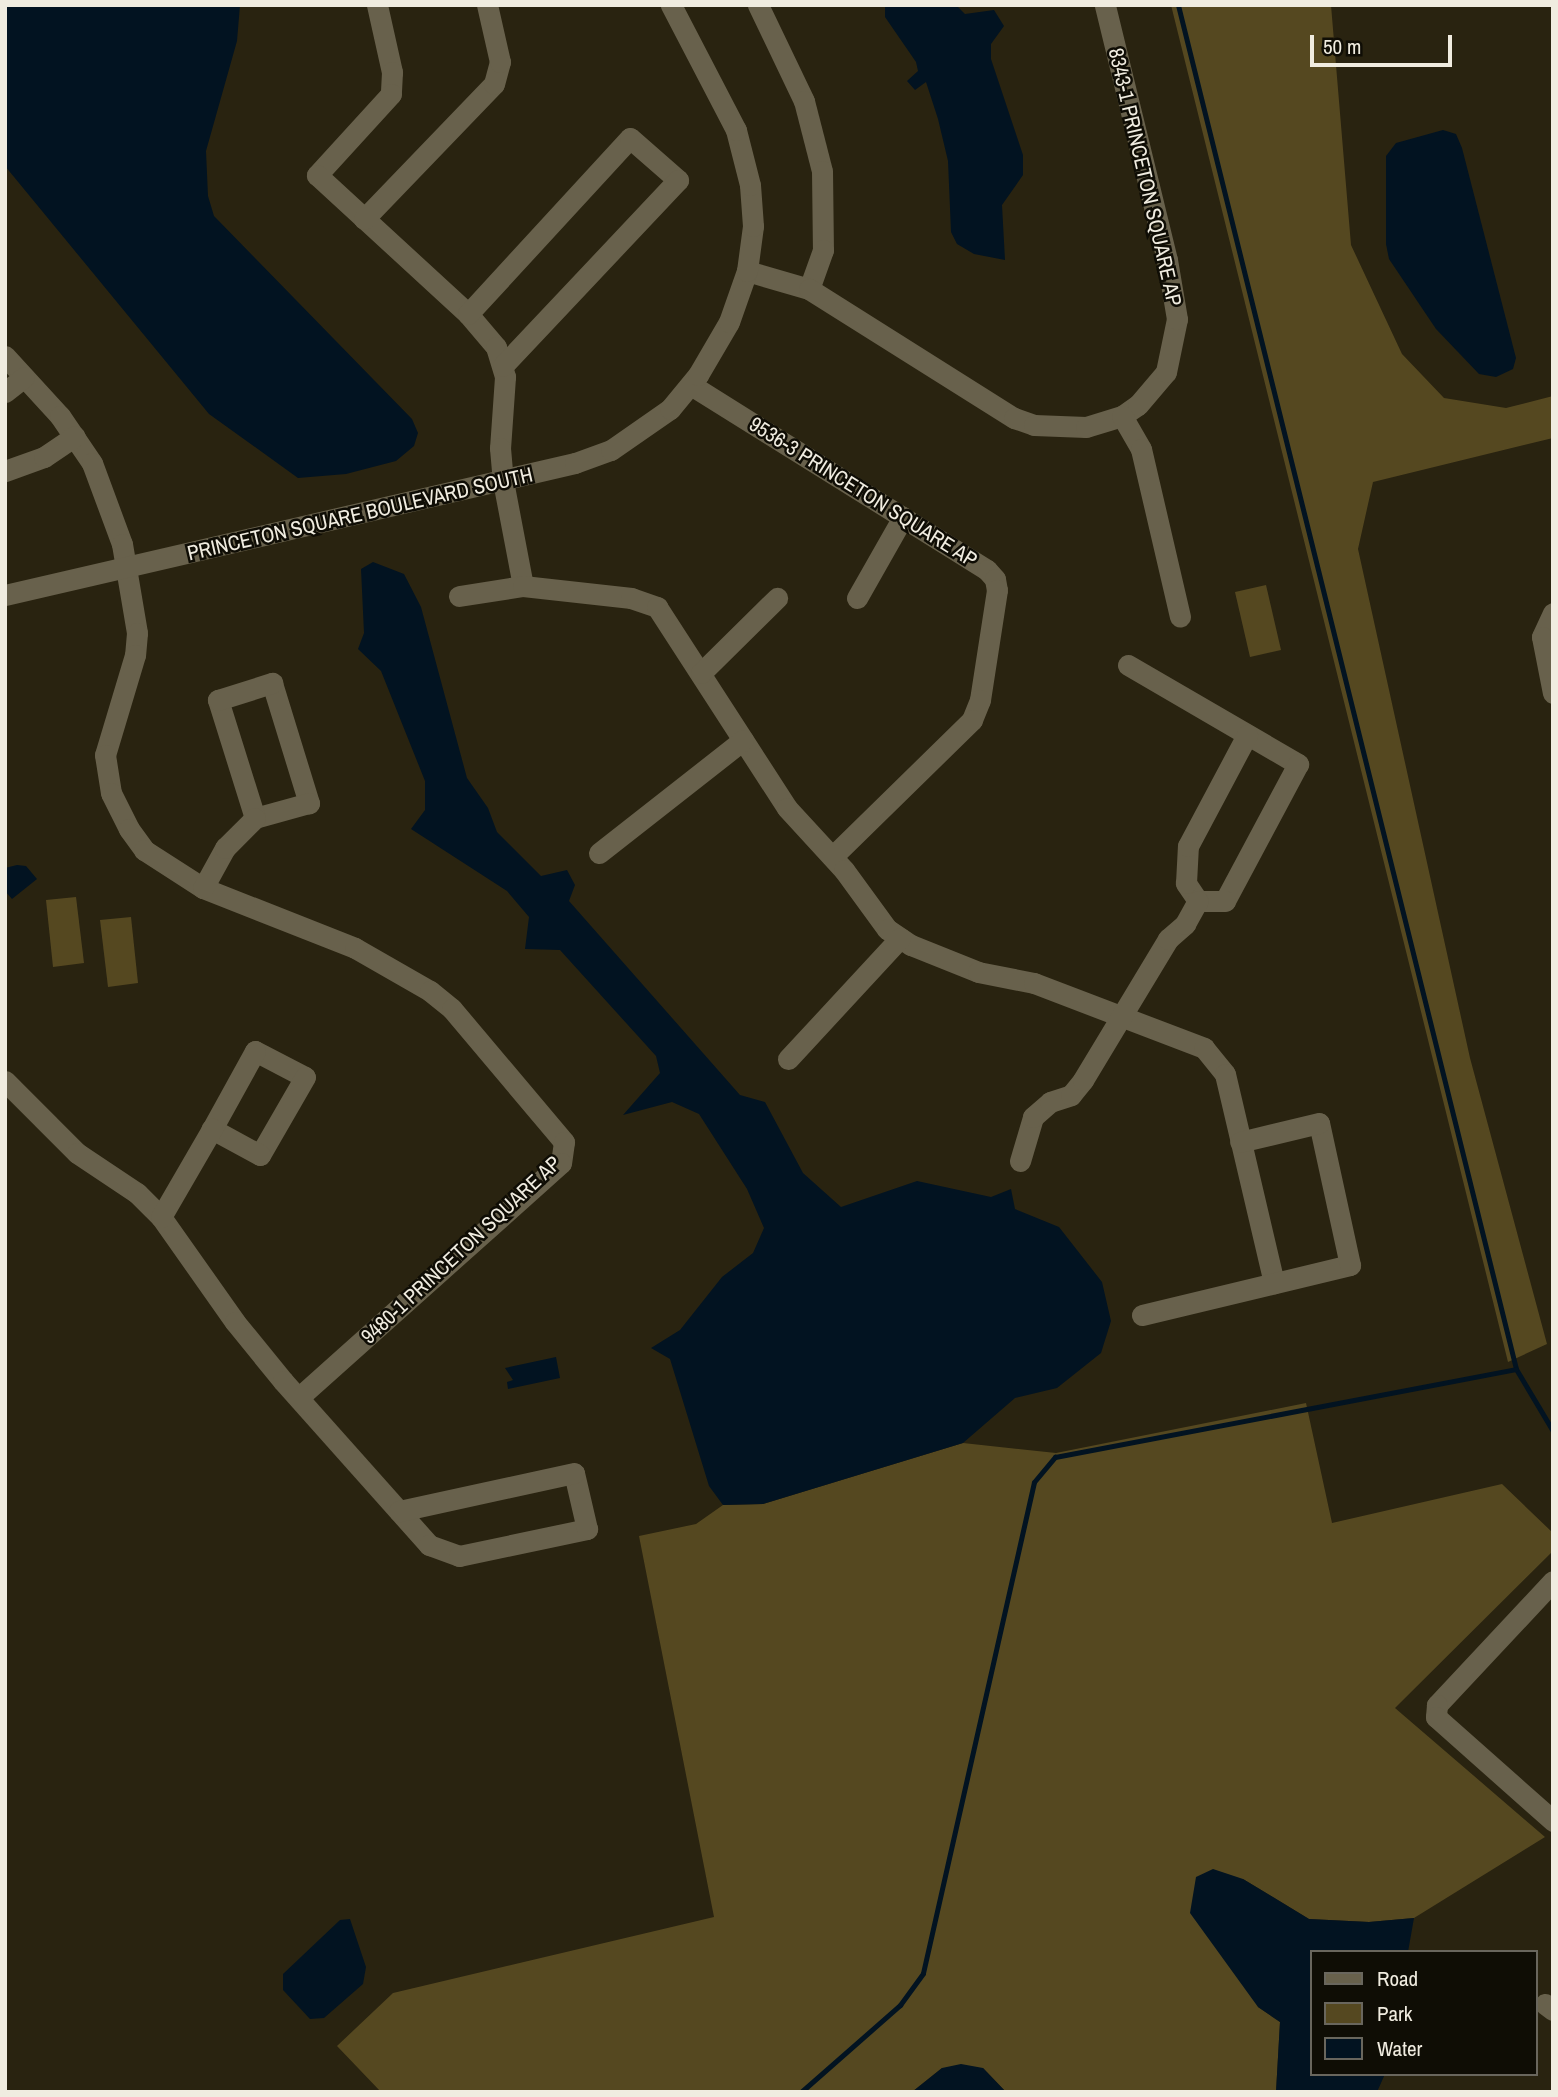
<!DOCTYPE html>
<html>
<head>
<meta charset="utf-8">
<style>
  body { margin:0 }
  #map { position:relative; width:1558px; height:2097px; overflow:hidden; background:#292310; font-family:"Archivo Narrow",sans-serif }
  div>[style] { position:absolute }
  .green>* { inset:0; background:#554820 }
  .water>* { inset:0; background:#021321 }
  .stream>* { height:5px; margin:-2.5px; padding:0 2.5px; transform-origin:2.5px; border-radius:2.5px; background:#021321 }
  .minor>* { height:21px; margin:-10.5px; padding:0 10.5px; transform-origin:10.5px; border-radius:10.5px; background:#68614c }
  span { translate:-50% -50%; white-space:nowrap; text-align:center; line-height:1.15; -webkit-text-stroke:5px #0f0d05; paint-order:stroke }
  .street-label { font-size:21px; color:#f0ece0 }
  .frame { position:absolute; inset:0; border:7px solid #f0ece0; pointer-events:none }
  .legend { position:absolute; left:1310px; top:1950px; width:228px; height:126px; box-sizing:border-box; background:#0f0d05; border:2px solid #69665d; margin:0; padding:9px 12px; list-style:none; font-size:21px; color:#f0ece0 }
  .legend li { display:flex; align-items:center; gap:14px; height:35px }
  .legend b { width:35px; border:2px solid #69665d }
  .scale { position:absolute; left:1310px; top:35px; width:142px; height:32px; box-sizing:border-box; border:4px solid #f0ece0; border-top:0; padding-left:9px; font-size:21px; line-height:24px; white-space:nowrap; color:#f0ece0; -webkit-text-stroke:5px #0f0d05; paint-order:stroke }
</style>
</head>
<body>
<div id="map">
  <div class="green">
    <i style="clip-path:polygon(1171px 5px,1331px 5px,1351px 245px,1402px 354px,1444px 398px,1506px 408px,1553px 396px,1553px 438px,1373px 482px,1358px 549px,1470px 1058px,1547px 1344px,1508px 1362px)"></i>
    <i style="clip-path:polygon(1266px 585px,1281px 650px,1250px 657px,1235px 592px)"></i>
    <i style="clip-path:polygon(76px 897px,84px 963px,53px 967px,46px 900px)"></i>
    <i style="clip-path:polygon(131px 917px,138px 983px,108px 987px,100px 920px)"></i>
    <i style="clip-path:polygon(1306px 1403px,1332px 1523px,1502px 1484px,1553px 1533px,1553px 1551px,1395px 1708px,1545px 1837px,1414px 1918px,1369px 1922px,1309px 1919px,1243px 1879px,1258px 2007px,1280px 2022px,1276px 2092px,1006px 2092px,983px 2068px,942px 2068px,912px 2092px,381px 2092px,337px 2046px,393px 1993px,714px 1917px,639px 1536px,696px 1524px,723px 1505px,763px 1504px,963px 1443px,1056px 1453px)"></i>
  </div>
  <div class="water">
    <i style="clip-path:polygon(5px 5px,240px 5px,237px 41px,206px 151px,208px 196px,214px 216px,412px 419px,418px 433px,414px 446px,396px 461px,346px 474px,298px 478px,209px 414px,5px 166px)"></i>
    <i style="clip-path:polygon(885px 5px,956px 5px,965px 14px,994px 10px,1004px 26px,991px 44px,991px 59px,1023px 155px,1023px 175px,1002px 205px,1005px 260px,974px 254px,957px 244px,951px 232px,948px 161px,938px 119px,926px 82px,915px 90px,907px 81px,918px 71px,916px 62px,885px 17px)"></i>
    <i style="clip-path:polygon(1443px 130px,1456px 134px,1462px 148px,1516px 358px,1513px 369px,1496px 377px,1479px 374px,1436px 329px,1389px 259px,1386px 244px,1386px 156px,1396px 143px)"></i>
    <i style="clip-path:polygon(373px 562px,404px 574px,421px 607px,467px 778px,488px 808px,497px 832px,541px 876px,567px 870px,575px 885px,569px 901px,740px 1095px,765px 1102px,803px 1173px,841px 1207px,917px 1181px,991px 1197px,1011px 1189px,1015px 1209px,1059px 1227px,1102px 1282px,1111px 1321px,1101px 1353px,1057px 1388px,1015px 1398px,963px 1443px,763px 1504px,723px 1505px,709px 1486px,670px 1359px,651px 1348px,680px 1330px,722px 1277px,753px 1253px,764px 1228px,747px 1189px,699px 1114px,672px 1102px,623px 1115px,660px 1073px,656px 1056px,560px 950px,525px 949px,529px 917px,507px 891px,411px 829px,425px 810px,425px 781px,381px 671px,358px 649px,364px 633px,361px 569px)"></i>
    <i style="clip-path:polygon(17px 865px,26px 866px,37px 879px,12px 899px,5px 891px,5px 868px)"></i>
    <i style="clip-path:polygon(556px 1357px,560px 1378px,508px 1389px,507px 1382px,513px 1380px,505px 1368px)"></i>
    <i style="clip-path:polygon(1213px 1869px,1243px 1879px,1309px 1919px,1369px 1922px,1414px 1918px,1408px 1952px,1311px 1952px,1311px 2074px,1385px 2074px,1377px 2092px,1276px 2092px,1280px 2022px,1258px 2007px,1190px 1913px,1196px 1877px)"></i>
    <i style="clip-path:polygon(350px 1919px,366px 1967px,363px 1984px,324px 2018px,310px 2019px,283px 1990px,283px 1974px,340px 1920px)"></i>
    <i style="clip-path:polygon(961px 2064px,983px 2068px,1006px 2092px,912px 2092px,942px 2068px)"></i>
  </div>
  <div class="stream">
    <i style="left:1178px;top:5px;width:1405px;rotate:76.08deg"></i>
    <i style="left:1516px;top:1369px;width:72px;rotate:59.2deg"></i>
    <i style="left:801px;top:2092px;width:132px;rotate:-41.3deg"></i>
    <i style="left:900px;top:2005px;width:39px;rotate:-54deg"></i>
    <i style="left:923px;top:1973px;width:503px;rotate:-77.26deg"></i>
    <i style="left:1034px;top:1482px;width:33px;rotate:-50deg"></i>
    <i style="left:1055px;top:1457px;width:469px;rotate:-10.8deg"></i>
  </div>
  <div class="minor">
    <i style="left:377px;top:5px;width:69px;rotate:77.4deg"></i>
    <i style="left:392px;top:72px;width:22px;rotate:93deg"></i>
    <i style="left:391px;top:94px;width:110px;rotate:132.4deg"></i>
    <i style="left:317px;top:175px;width:205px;rotate:42.6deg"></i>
    <i style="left:468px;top:314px;width:43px;rotate:49.7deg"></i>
    <i style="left:496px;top:347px;width:31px;rotate:73deg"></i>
    <i style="left:505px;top:377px;width:71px;rotate:94deg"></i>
    <i style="left:500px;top:448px;width:33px;rotate:85deg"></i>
    <i style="left:503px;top:481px;width:107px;rotate:79.2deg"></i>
    <i style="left:758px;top:5px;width:106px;rotate:64.4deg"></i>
    <i style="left:804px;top:101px;width:72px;rotate:75.6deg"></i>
    <i style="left:822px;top:171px;width:79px;rotate:89.3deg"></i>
    <i style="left:823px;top:250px;width:41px;rotate:109.7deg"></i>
    <i style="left:364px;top:219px;width:187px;rotate:-46.1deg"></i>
    <i style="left:494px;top:84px;width:23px;rotate:-75deg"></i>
    <i style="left:500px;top:62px;width:58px;rotate:-102.8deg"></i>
    <i style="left:747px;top:271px;width:65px;rotate:16.2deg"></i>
    <i style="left:809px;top:289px;width:242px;rotate:32.2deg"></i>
    <i style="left:1014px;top:418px;width:21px;rotate:19deg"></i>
    <i style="left:1034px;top:425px;width:52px;rotate:2.2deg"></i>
    <i style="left:1086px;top:427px;width:38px;rotate:-17deg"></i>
    <i style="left:1122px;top:416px;width:19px;rotate:-35deg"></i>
    <i style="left:1138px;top:405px;width:43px;rotate:-49.7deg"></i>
    <i style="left:1166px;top:372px;width:54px;rotate:-78.3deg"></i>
    <i style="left:1177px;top:319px;width:60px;rotate:-99.6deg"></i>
    <i style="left:1167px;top:260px;width:262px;rotate:-103.7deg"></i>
    <i style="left:468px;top:314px;width:239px;rotate:-47.4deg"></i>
    <i style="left:630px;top:138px;width:64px;rotate:41.2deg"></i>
    <i style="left:678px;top:180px;width:255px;rotate:133.3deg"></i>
    <i style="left:5px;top:356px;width:81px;rotate:47.5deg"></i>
    <i style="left:60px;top:416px;width:57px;rotate:55.8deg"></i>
    <i style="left:92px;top:463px;width:86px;rotate:69.7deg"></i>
    <i style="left:122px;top:544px;width:90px;rotate:80.4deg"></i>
    <i style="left:137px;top:633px;width:22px;rotate:95deg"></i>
    <i style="left:135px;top:655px;width:104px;rotate:106.7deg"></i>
    <i style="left:105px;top:755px;width:38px;rotate:81deg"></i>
    <i style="left:111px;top:793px;width:40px;rotate:63.4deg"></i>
    <i style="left:129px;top:829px;width:26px;rotate:54deg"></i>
    <i style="left:144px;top:850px;width:70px;rotate:32.8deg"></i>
    <i style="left:203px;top:888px;width:163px;rotate:21.5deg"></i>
    <i style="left:355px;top:948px;width:86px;rotate:29.8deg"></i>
    <i style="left:430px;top:991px;width:28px;rotate:39deg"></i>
    <i style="left:452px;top:1009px;width:174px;rotate:49.9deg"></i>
    <i style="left:564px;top:1142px;width:21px;rotate:98deg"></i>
    <i style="left:561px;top:1163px;width:351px;rotate:138.2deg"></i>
    <i style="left:691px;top:385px;width:349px;rotate:32deg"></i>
    <i style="left:987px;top:570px;width:12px;rotate:48deg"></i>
    <i style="left:995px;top:579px;width:11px;rotate:80deg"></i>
    <i style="left:997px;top:590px;width:111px;rotate:98.8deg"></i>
    <i style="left:980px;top:700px;width:22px;rotate:112deg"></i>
    <i style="left:972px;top:720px;width:194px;rotate:135.6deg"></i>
    <i style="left:5px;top:392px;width:24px;rotate:-38deg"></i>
    <i style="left:1122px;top:416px;width:38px;rotate:60deg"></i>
    <i style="left:1141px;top:449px;width:172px;rotate:76.9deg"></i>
    <i style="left:5px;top:471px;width:41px;rotate:-19.7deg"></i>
    <i style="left:44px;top:457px;width:37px;rotate:-34deg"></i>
    <i style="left:5px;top:595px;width:585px;rotate:-13.04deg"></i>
    <i style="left:575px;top:463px;width:38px;rotate:-20deg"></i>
    <i style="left:611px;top:450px;width:72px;rotate:-34.8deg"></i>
    <i style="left:670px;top:409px;width:44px;rotate:-50.5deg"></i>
    <i style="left:698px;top:375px;width:61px;rotate:-59.7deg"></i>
    <i style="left:729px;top:322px;width:54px;rotate:-70.6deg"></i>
    <i style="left:747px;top:271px;width:45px;rotate:-82.4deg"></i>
    <i style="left:753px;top:226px;width:41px;rotate:-94.2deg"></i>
    <i style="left:750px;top:185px;width:57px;rotate:-104.3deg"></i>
    <i style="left:736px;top:130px;width:141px;rotate:-117.5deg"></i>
    <i style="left:459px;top:596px;width:65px;rotate:-8.9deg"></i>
    <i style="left:523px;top:586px;width:109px;rotate:6.3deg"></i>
    <i style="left:631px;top:598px;width:28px;rotate:19deg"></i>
    <i style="left:657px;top:607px;width:239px;rotate:57.1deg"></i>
    <i style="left:787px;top:808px;width:84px;rotate:47.4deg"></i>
    <i style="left:844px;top:870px;width:73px;rotate:53.9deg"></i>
    <i style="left:887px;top:929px;width:29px;rotate:34deg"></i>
    <i style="left:911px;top:945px;width:72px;rotate:21.9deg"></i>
    <i style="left:978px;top:972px;width:57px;rotate:11.1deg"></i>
    <i style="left:1034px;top:983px;width:182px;rotate:20.9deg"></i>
    <i style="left:1204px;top:1048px;width:33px;rotate:51deg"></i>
    <i style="left:1225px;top:1074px;width:215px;rotate:76.8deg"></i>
    <i style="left:857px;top:598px;width:93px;rotate:-60.4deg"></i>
    <i style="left:1553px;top:613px;width:26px;rotate:115deg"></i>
    <i style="left:1542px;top:637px;width:57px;rotate:78.9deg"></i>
    <i style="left:1128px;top:665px;width:197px;rotate:30.2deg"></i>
    <i style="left:1298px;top:764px;width:155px;rotate:118.1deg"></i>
    <i style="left:1225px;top:901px;width:27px;rotate:180deg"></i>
    <i style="left:701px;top:673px;width:107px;rotate:-44.6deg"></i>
    <i style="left:272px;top:683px;width:126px;rotate:72.9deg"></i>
    <i style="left:309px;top:803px;width:56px;rotate:164.5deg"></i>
    <i style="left:255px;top:818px;width:124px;rotate:-107.4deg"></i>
    <i style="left:218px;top:700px;width:57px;rotate:-17.5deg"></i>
    <i style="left:599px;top:853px;width:183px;rotate:-38.1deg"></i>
    <i style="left:203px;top:888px;width:46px;rotate:-61.2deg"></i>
    <i style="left:225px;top:848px;width:42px;rotate:-45deg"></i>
    <i style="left:1198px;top:901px;width:22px;rotate:-124deg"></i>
    <i style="left:1186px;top:883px;width:37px;rotate:-87deg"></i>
    <i style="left:1188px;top:846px;width:126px;rotate:-62deg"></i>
    <i style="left:255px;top:1051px;width:56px;rotate:27.5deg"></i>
    <i style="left:305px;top:1077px;width:90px;rotate:120deg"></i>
    <i style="left:260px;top:1155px;width:55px;rotate:-151.6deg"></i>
    <i style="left:212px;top:1129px;width:89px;rotate:-61.1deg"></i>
    <i style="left:788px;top:1059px;width:165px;rotate:-47.2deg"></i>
    <i style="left:5px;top:1081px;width:102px;rotate:45deg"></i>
    <i style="left:77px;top:1153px;width:72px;rotate:33.7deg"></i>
    <i style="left:137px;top:1193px;width:34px;rotate:45deg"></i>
    <i style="left:161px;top:1217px;width:128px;rotate:54.8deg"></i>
    <i style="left:235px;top:1322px;width:76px;rotate:50.9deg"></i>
    <i style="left:283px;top:1381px;width:220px;rotate:48.3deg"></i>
    <i style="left:429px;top:1545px;width:32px;rotate:20deg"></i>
    <i style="left:459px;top:1556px;width:131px;rotate:-11.9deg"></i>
    <i style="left:587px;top:1529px;width:57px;rotate:-103.1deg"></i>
    <i style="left:574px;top:1473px;width:179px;rotate:167.7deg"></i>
    <i style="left:1020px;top:1161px;width:46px;rotate:-73.5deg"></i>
    <i style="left:1033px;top:1117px;width:23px;rotate:-41deg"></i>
    <i style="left:1050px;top:1102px;width:22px;rotate:-18deg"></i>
    <i style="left:1071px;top:1095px;width:19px;rotate:-51deg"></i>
    <i style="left:1083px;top:1080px;width:165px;rotate:-58.9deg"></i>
    <i style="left:1168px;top:939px;width:23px;rotate:-41deg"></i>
    <i style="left:1185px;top:924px;width:26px;rotate:-61deg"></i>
    <i style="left:161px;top:1217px;width:102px;rotate:-59.9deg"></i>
    <i style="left:1142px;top:1315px;width:214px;rotate:-13.5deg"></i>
    <i style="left:1350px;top:1265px;width:145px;rotate:-102.3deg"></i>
    <i style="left:1319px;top:1123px;width:81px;rotate:166.5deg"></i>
    <i style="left:1553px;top:1581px;width:170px;rotate:133.1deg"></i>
    <i style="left:1437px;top:1705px;width:12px;rotate:95deg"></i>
    <i style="left:1436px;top:1717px;width:157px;rotate:41.6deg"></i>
    <i style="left:1545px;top:2004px;width:10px;rotate:37deg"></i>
  </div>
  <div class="street-label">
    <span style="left:1145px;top:177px;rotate:77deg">8343-1 PRINCETON SQUARE AP</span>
    <span style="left:863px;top:492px;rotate:32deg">9536-3 PRINCETON SQUARE AP</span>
    <span style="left:360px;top:514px;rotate:-13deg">PRINCETON SQUARE BOULEVARD SOUTH</span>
    <span style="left:461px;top:1250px;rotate:-43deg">9480-1 PRINCETON SQUARE AP</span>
  </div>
  <div class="frame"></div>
  <ul class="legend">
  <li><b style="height:9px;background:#68614c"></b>Road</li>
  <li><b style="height:19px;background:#554820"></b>Park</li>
  <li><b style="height:19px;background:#021321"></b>Water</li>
  </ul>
  <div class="scale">50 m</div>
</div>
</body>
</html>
